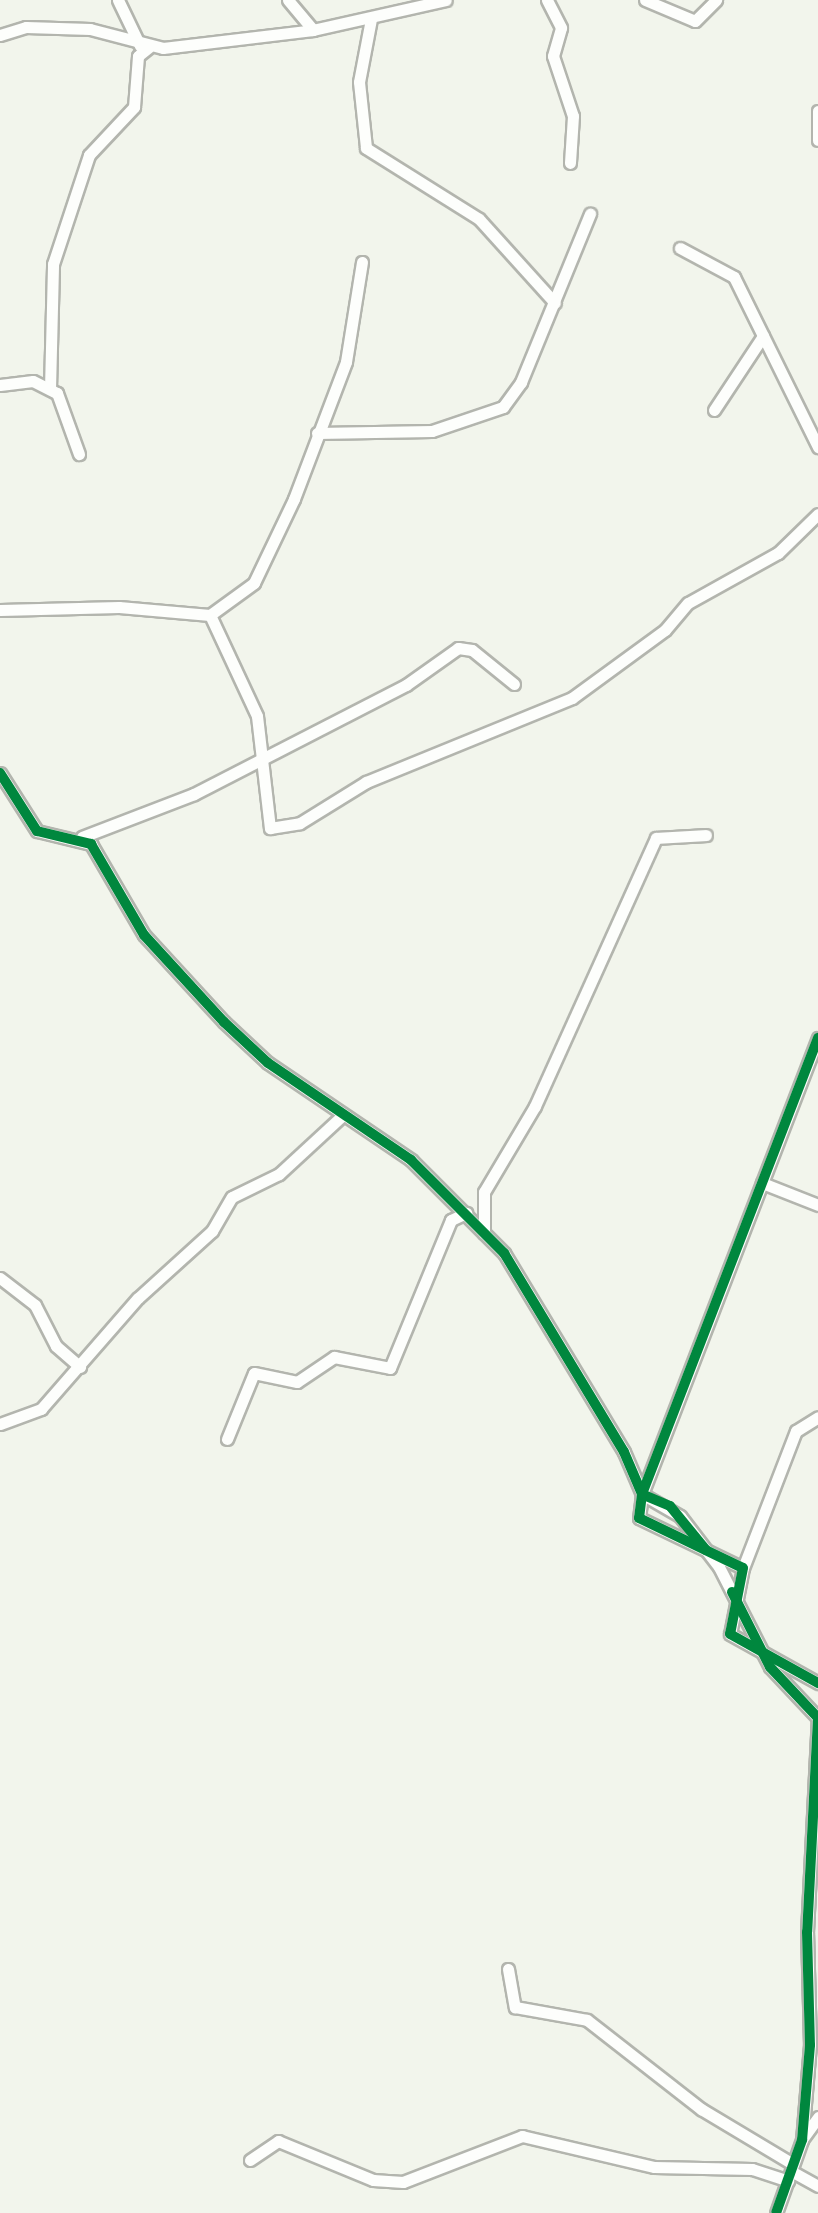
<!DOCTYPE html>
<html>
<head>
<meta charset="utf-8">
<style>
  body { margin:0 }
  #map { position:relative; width:818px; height:2213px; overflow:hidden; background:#f2f5ec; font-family:Jost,sans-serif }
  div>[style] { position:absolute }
  .roads { filter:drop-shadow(2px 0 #b3b5ae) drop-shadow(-2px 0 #b3b5ae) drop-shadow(0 2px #b3b5ae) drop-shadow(0 -2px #b3b5ae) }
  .street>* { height:11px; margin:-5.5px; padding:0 5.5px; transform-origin:5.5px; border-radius:5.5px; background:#fdfefc }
  .cycleway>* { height:10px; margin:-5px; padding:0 5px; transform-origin:5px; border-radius:5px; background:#00873e }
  span { translate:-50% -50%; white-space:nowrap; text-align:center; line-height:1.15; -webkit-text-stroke:8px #fff; paint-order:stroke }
</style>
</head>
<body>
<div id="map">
  <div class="roads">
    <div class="street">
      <i style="left:118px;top:0;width:51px;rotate:64.4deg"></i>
      <i style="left:288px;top:0;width:39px;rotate:50deg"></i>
      <i style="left:547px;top:0;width:31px;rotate:63deg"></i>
      <i style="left:561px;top:28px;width:29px;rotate:106deg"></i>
      <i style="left:553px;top:56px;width:63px;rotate:71.6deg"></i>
      <i style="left:573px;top:116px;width:47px;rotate:93.7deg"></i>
      <i style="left:645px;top:0;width:54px;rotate:22.8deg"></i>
      <i style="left:695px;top:21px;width:30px;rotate:-45deg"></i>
      <i style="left:371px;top:19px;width:64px;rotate:100.8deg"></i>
      <i style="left:359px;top:82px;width:66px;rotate:83.9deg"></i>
      <i style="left:366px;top:148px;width:133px;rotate:32.1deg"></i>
      <i style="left:479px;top:219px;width:113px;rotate:47.9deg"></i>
      <i style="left:0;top:35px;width:27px;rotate:-17deg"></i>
      <i style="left:26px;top:27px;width:64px;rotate:1.8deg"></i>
      <i style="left:90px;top:29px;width:75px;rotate:14.6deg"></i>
      <i style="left:163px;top:48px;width:151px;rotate:-6.8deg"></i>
      <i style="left:313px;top:30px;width:136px;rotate:-12.7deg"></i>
      <i style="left:818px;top:111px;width:29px;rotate:90deg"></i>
      <i style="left:680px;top:248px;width:61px;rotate:28.2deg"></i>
      <i style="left:734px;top:277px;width:190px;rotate:63.7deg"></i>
      <i style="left:362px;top:262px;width:101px;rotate:99.1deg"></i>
      <i style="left:346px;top:362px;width:147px;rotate:110.8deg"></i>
      <i style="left:294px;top:499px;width:93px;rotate:115.5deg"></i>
      <i style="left:254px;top:583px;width:54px;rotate:144deg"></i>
      <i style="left:210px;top:615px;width:111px;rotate:65deg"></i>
      <i style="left:257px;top:716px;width:113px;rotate:83.4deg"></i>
      <i style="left:270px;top:828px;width:30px;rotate:-9deg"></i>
      <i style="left:300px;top:823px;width:78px;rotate:-31.8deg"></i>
      <i style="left:366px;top:782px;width:222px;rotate:-22.2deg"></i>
      <i style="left:572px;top:698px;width:115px;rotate:-36.2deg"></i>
      <i style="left:665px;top:630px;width:35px;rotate:-50deg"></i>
      <i style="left:688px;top:603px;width:103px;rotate:-29.1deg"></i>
      <i style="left:778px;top:553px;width:56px;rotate:-44.3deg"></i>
      <i style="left:0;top:385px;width:33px;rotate:-7deg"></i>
      <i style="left:33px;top:381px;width:27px;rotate:27deg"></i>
      <i style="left:57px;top:393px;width:65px;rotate:70.2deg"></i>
      <i style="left:50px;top:389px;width:125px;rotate:-88.6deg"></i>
      <i style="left:53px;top:264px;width:115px;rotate:-71.7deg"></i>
      <i style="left:89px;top:155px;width:66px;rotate:-46.8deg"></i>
      <i style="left:134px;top:107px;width:51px;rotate:-85.5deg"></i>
      <i style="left:138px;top:56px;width:14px;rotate:-39deg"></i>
      <i style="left:714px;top:410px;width:89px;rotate:-56.5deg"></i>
      <i style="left:317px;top:433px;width:115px;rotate:-1deg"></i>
      <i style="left:432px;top:431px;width:75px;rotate:-18.7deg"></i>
      <i style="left:503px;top:407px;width:31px;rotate:-54deg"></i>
      <i style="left:521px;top:382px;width:182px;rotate:-67.7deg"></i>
      <i style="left:0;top:610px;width:119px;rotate:-1.4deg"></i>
      <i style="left:119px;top:607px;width:91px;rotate:5deg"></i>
      <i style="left:0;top:773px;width:69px;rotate:57.5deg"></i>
      <i style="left:37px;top:831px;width:56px;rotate:13.5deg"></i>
      <i style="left:91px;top:844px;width:105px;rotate:59.8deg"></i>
      <i style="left:144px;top:935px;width:118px;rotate:47.4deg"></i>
      <i style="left:224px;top:1022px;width:60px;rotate:43deg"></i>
      <i style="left:268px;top:1063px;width:173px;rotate:34.1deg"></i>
      <i style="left:411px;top:1160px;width:132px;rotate:45deg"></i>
      <i style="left:504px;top:1253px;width:232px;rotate:58.9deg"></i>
      <i style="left:624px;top:1452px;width:46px;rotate:66.8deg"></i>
      <i style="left:642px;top:1494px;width:24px;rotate:97deg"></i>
      <i style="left:639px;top:1518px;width:115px;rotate:25.7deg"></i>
      <i style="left:743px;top:1568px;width:67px;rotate:101.1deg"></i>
      <i style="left:730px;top:1634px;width:101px;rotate:29.1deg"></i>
      <i style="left:82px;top:837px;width:120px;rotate:-21deg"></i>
      <i style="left:194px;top:794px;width:238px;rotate:-27.2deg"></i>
      <i style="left:406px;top:685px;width:64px;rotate:-35.4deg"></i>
      <i style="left:458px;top:648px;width:14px;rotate:8deg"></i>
      <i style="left:472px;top:650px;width:54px;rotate:39deg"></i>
      <i style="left:762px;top:1183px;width:60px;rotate:21.4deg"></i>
      <i style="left:484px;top:1233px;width:41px;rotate:-90deg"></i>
      <i style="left:484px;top:1192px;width:100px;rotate:-59.3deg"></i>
      <i style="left:535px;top:1106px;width:294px;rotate:-65.7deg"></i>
      <i style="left:656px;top:838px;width:50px;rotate:-3.4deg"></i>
      <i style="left:0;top:1278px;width:44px;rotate:37.6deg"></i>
      <i style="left:35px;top:1305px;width:46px;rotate:62.9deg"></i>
      <i style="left:56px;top:1346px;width:32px;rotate:41deg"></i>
      <i style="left:0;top:1424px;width:44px;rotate:-20.1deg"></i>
      <i style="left:41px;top:1409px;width:147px;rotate:-48.9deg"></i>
      <i style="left:138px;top:1298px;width:100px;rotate:-42.2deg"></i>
      <i style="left:212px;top:1231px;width:39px;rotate:-60deg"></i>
      <i style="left:232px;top:1197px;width:52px;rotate:-26.1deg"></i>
      <i style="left:279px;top:1174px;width:87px;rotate:-42.7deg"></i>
      <i style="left:227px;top:1439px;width:71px;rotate:-67.8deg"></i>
      <i style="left:254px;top:1373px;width:44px;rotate:11.8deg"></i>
      <i style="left:297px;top:1382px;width:45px;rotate:-34deg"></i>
      <i style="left:334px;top:1357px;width:57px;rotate:11.1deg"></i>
      <i style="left:390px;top:1368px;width:160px;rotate:-67.6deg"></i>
      <i style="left:451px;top:1220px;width:17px;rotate:-25deg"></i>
      <i style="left:743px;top:1568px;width:147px;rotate:-68.9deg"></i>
      <i style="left:796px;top:1431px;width:26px;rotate:-32deg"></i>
      <i style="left:508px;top:1969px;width:39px;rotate:80deg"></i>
      <i style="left:515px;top:2007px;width:73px;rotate:10.2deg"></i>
      <i style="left:587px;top:2020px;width:145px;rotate:38deg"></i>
      <i style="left:701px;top:2109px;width:107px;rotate:30.9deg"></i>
      <i style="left:803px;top:2138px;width:26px;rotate:-54deg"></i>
      <i style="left:250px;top:2160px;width:34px;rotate:-34deg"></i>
      <i style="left:278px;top:2141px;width:103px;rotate:22.3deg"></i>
      <i style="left:373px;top:2180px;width:30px;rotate:4deg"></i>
      <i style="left:403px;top:2182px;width:128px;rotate:-21.1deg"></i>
      <i style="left:522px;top:2136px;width:136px;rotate:13.2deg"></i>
      <i style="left:654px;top:2167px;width:98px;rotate:1.2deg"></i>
      <i style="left:752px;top:2169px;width:38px;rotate:18deg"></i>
      <i style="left:791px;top:2171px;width:31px;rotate:29deg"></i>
      <i style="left:776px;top:2213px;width:77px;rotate:-70.4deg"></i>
      <i style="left:802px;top:2140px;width:95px;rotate:-85.2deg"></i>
      <i style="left:810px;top:2045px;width:113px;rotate:-91.5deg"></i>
      <i style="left:807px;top:1932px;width:214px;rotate:-87.1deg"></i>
      <i style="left:818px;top:1718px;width:70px;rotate:-133.3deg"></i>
      <i style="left:770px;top:1667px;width:112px;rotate:-117deg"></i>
      <i style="left:719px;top:1567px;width:64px;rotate:-127.4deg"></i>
      <i style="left:680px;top:1516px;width:44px;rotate:-149.9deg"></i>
      <i style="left:642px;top:1494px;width:489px;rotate:-68.9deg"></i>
    </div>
  </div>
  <div class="cycleway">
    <i style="left:0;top:773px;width:69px;rotate:57.5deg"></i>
    <i style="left:37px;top:831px;width:56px;rotate:13.5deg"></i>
    <i style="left:91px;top:844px;width:105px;rotate:59.8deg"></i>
    <i style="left:144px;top:935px;width:118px;rotate:47.4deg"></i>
    <i style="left:224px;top:1022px;width:60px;rotate:43deg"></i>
    <i style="left:268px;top:1063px;width:173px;rotate:34.1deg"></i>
    <i style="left:411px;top:1160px;width:132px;rotate:45deg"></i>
    <i style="left:504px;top:1253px;width:232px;rotate:58.9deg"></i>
    <i style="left:624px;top:1452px;width:46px;rotate:66.8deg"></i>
    <i style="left:642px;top:1494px;width:24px;rotate:97deg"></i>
    <i style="left:639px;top:1518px;width:115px;rotate:25.7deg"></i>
    <i style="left:743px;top:1568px;width:67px;rotate:101.1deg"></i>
    <i style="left:730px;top:1634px;width:101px;rotate:29.1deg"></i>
    <i style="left:706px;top:1550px;width:57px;rotate:-129.3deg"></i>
    <i style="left:670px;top:1506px;width:30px;rotate:-157deg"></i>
    <i style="left:642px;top:1494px;width:489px;rotate:-68.9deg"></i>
    <i style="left:732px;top:1592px;width:84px;rotate:63.1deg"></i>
    <i style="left:770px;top:1667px;width:70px;rotate:46.7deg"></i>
    <i style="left:818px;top:1718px;width:214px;rotate:92.9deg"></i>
    <i style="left:807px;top:1932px;width:113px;rotate:88.5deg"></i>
    <i style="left:810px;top:2045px;width:95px;rotate:94.8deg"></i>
    <i style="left:802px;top:2140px;width:77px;rotate:109.6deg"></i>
  </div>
</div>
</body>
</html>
